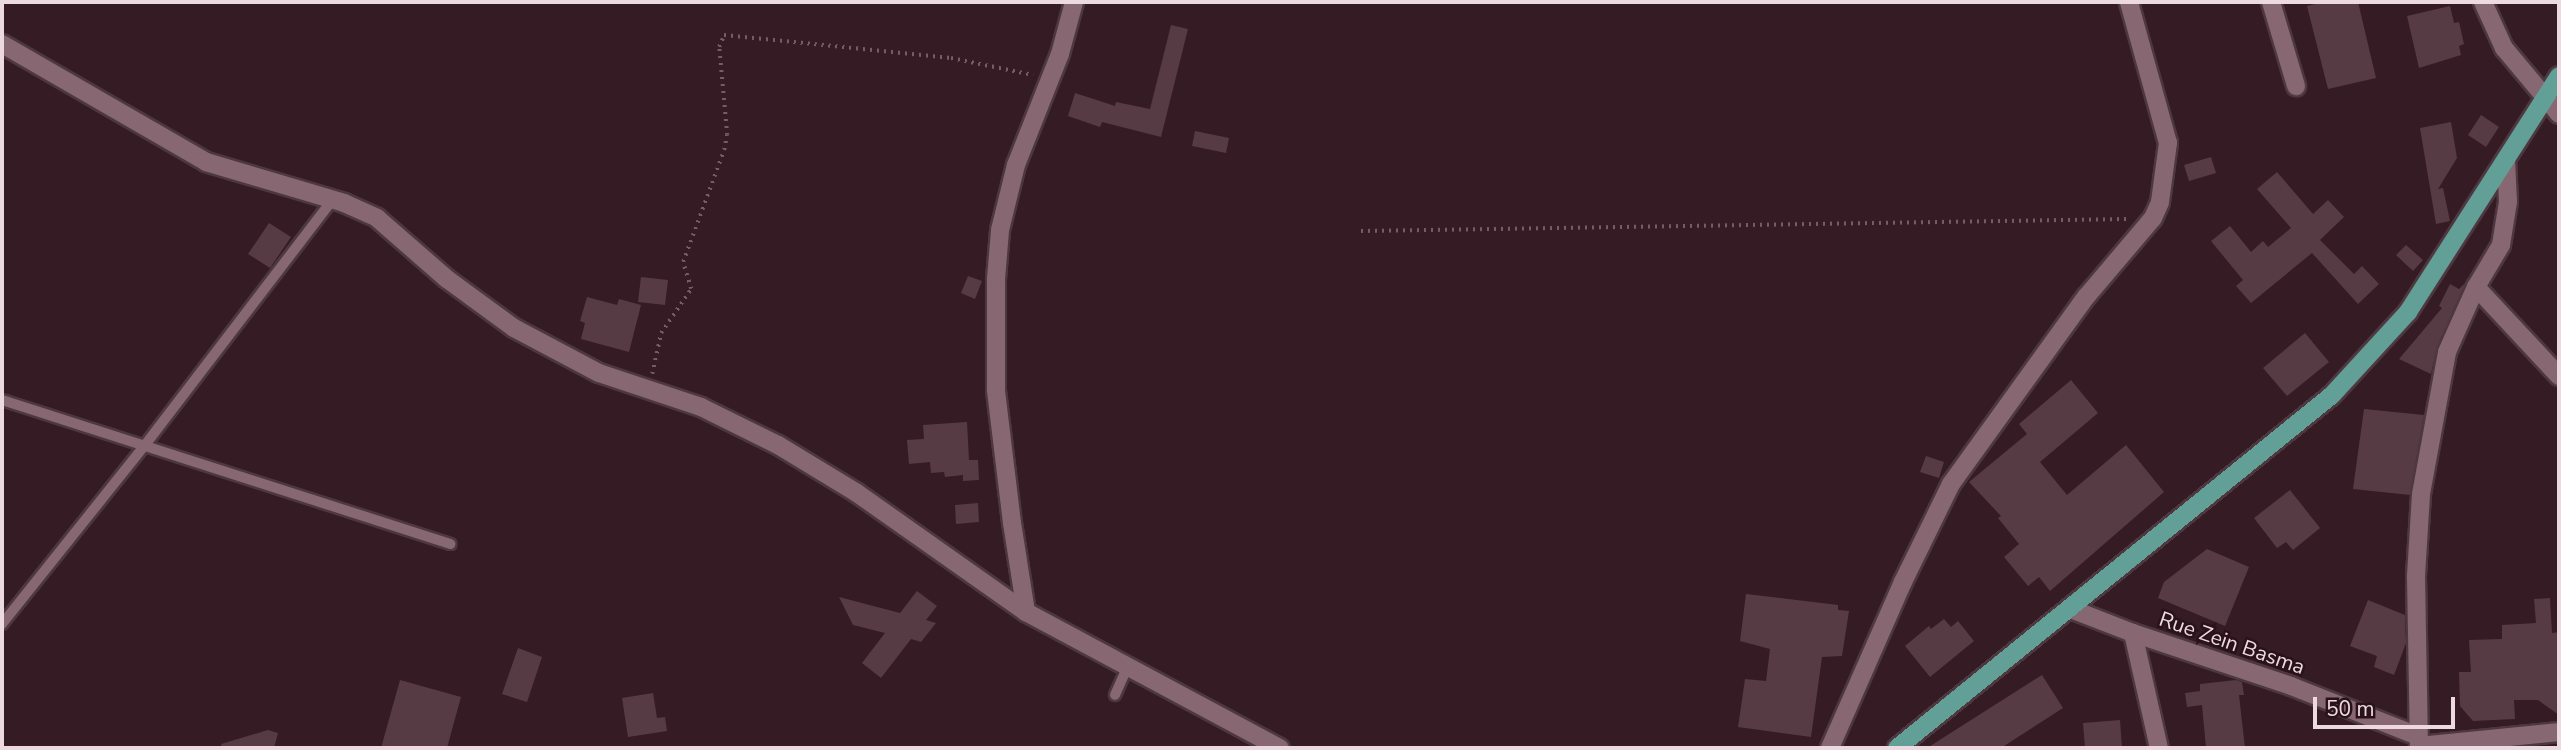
<!DOCTYPE html>
<html>
<head>
<meta charset="utf-8">
<style>
  body { margin:0 }
  #map { position:relative; width:2561px; height:750px; overflow:hidden; background:#351b24; font-family:"Nunito Sans",sans-serif }
  div>[style] { position:absolute }
  .building>* { inset:0; background:#573b44 }
  .path>* { height:3.5px; margin-top:-1.75px; transform-origin:0; background:repeating-linear-gradient(90deg,#755d65 0 2px,transparent 0 7px) }
  .roads { filter:drop-shadow(2px 0 #4d3840) drop-shadow(-2px 0 #4d3840) drop-shadow(0 2px #4d3840) drop-shadow(0 -2px #4d3840) }
  .lane>* { height:10px; margin:-5px; padding:0 5px; transform-origin:5px; border-radius:5px; background:#876771 }
  .street>* { height:18px; margin:-9px; padding:0 9px; transform-origin:9px; border-radius:9px; background:#876771 }
  .secondary>* { height:18px; margin:-9px; padding:0 9px; transform-origin:9px; border-radius:9px; background:#876771 }
  .primary>* { height:18px; margin:-9px; padding:0 9px; transform-origin:9px; border-radius:9px; background:#619f97 }
  span { translate:-50% -50%; white-space:nowrap; text-align:center; line-height:1.15; -webkit-text-stroke:5px #2a121a; paint-order:stroke }
  .street-label { font-size:21px; color:#eddae0 }
  .frame { position:absolute; inset:0; border:4px solid #eddae0; pointer-events:none }
  .scale { position:absolute; left:2313px; top:697px; width:142px; height:32px; box-sizing:border-box; border:4px solid #eddae0; border-top:0; padding-left:9px; font-size:21px; line-height:24px; white-space:nowrap; color:#eddae0; -webkit-text-stroke:5px #2a121a; paint-order:stroke }
</style>
</head>
<body>
<div id="map">
  <div class="building">
    <i style="clip-path:polygon(2323px 2px,2358px 2px,2376px 78px,2328px 89px,2307px 6px)"></i>
    <i style="clip-path:polygon(2450px 6px,2454px 23px,2459px 22px,2464px 44px,2459px 46px,2461px 55px,2419px 68px,2407px 16px)"></i>
    <i style="clip-path:polygon(1171px 25px,1188px 29px,1161px 137px,1102px 122px,1100px 127px,1068px 116px,1075px 93px,1115px 106px,1116px 102px,1150px 109px)"></i>
    <i style="clip-path:polygon(2481px 115px,2499px 127px,2486px 147px,2468px 135px)"></i>
    <i style="clip-path:polygon(2451px 122px,2457px 158px,2438px 189px,2443px 188px,2450px 221px,2436px 224px,2420px 128px)"></i>
    <i style="clip-path:polygon(1195px 131px,1229px 138px,1226px 153px,1192px 146px)"></i>
    <i style="clip-path:polygon(2211px 157px,2216px 173px,2189px 181px,2184px 165px)"></i>
    <i style="clip-path:polygon(2277px 172px,2313px 214px,2328px 200px,2344px 217px,2320px 240px,2354px 274px,2362px 266px,2379px 284px,2358px 304px,2312px 253px,2251px 303px,2236px 286px,2243px 280px,2211px 241px,2230px 226px,2251px 252px,2263px 241px,2268px 247px,2291px 228px,2257px 189px)"></i>
    <i style="clip-path:polygon(269px 223px,291px 237px,270px 268px,248px 254px)"></i>
    <i style="clip-path:polygon(2406px 245px,2423px 260px,2413px 271px,2396px 255px)"></i>
    <i style="clip-path:polygon(968px 276px,982px 281px,975px 299px,961px 293px)"></i>
    <i style="clip-path:polygon(641px 277px,668px 280px,665px 305px,638px 302px)"></i>
    <i style="clip-path:polygon(2466px 282px,2437px 347px,2431px 374px,2399px 359px,2442px 308px,2439px 306px,2450px 284px,2459px 289px)"></i>
    <i style="clip-path:polygon(587px 297px,617px 305px,619px 299px,641px 305px,629px 352px,581px 339px,585px 323px,580px 321px)"></i>
    <i style="clip-path:polygon(2305px 333px,2329px 362px,2287px 396px,2263px 368px)"></i>
    <i style="clip-path:polygon(2071px 380px,2098px 413px,2040px 462px,2067px 495px,2126px 445px,2164px 492px,2050px 591px,2039px 577px,2028px 586px,2004px 557px,2019px 544px,1998px 518px,2001px 516px,1969px 482px,2027px 434px,2019px 424px)"></i>
    <i style="clip-path:polygon(2364px 409px,2424px 415px,2410px 495px,2353px 489px)"></i>
    <i style="clip-path:polygon(967px 422px,969px 460px,978px 460px,979px 480px,963px 481px,963px 475px,945px 477px,944px 472px,931px 473px,930px 462px,909px 464px,907px 440px,924px 439px,923px 425px)"></i>
    <i style="clip-path:polygon(1926px 456px,1944px 462px,1939px 478px,1920px 472px)"></i>
    <i style="clip-path:polygon(2290px 490px,2320px 528px,2293px 550px,2286px 542px,2277px 548px,2254px 518px)"></i>
    <i style="clip-path:polygon(978px 503px,979px 522px,956px 524px,955px 505px)"></i>
    <i style="clip-path:polygon(2207px 549px,2249px 567px,2225px 626px,2158px 598px,2164px 582px)"></i>
    <i style="clip-path:polygon(917px 591px,937px 606px,926px 620px,936px 623px,921px 642px,911px 639px,881px 678px,862px 663px,885px 633px,853px 625px,839px 597px,900px 613px)"></i>
    <i style="clip-path:polygon(1746px 594px,1838px 605px,1838px 610px,1849px 611px,1842px 656px,1822px 657px,1811px 737px,1738px 727px,1745px 679px,1766px 681px,1770px 649px,1740px 641px)"></i>
    <i style="clip-path:polygon(2550px 598px,2552px 633px,2559px 632px,2559px 715px,2538px 700px,2514px 700px,2515px 719px,2473px 721px,2460px 706px,2459px 672px,2471px 672px,2469px 640px,2502px 639px,2502px 625px,2536px 623px,2534px 599px)"></i>
    <i style="clip-path:polygon(2368px 600px,2405px 615px,2406px 643px,2394px 675px,2374px 667px,2377px 656px,2350px 646px)"></i>
    <i style="clip-path:polygon(1944px 619px,1951px 627px,1958px 621px,1974px 641px,1930px 677px,1905px 646px,1929px 626px,1931px 629px)"></i>
    <i style="clip-path:polygon(518px 648px,542px 657px,527px 702px,502px 694px)"></i>
    <i style="clip-path:polygon(2042px 675px,2063px 708px,2001px 748px,1927px 748px)"></i>
    <i style="clip-path:polygon(400px 680px,461px 697px,447px 748px,381px 748px)"></i>
    <i style="clip-path:polygon(2236px 680px,2242px 682px,2244px 695px,2239px 695px,2245px 748px,2206px 748px,2202px 705px,2187px 707px,2185px 693px,2200px 691px,2200px 684px)"></i>
    <i style="clip-path:polygon(653px 693px,657px 718px,665px 717px,667px 731px,628px 737px,622px 698px)"></i>
    <i style="clip-path:polygon(2120px 720px,2122px 748px,2085px 748px,2083px 723px)"></i>
    <i style="clip-path:polygon(268px 730px,278px 733px,274px 748px,222px 748px,221px 744px)"></i>
  </div>
  <div class="path">
    <i style="left:1361px;top:231px;width:768px;rotate:-0.9deg"></i>
    <i style="left:652px;top:374px;width:42px;rotate:-77.6deg"></i>
    <i style="left:661px;top:333px;width:53px;rotate:-55.7deg"></i>
    <i style="left:691px;top:289px;width:28px;rotate:-107deg"></i>
    <i style="left:683px;top:262px;width:119px;rotate:-69.9deg"></i>
    <i style="left:724px;top:150px;width:15px;rotate:-79deg"></i>
    <i style="left:727px;top:135px;width:88px;rotate:-95.2deg"></i>
    <i style="left:719px;top:47px;width:13px;rotate:-67deg"></i>
    <i style="left:724px;top:35px;width:228px;rotate:5.8deg"></i>
    <i style="left:951px;top:58px;width:84px;rotate:11.7deg"></i>
  </div>
  <div class="roads">
    <div class="lane">
      <i style="left:2px;top:400px;width:471px;rotate:17.8deg"></i>
      <i style="left:2px;top:624px;width:229px;rotate:-51.4deg"></i>
      <i style="left:145px;top:445px;width:308px;rotate:-52.6deg"></i>
      <i style="left:1115px;top:695px;width:30px;rotate:-66deg"></i>
    </div>
    <div class="street">
      <i style="left:2271px;top:2px;width:88px;rotate:73.4deg"></i>
      <i style="left:2483px;top:2px;width:51px;rotate:65.5deg"></i>
      <i style="left:2504px;top:48px;width:86px;rotate:50.2deg"></i>
      <i style="left:2476px;top:287px;width:122px;rotate:47deg"></i>
      <i style="left:2071px;top:609px;width:66px;rotate:21.2deg"></i>
      <i style="left:2133px;top:633px;width:167px;rotate:18.5deg"></i>
      <i style="left:2291px;top:686px;width:136px;rotate:21.5deg"></i>
      <i style="left:1026px;top:612px;width:90px;rotate:-98.9deg"></i>
      <i style="left:1012px;top:523px;width:134px;rotate:-96.9deg"></i>
      <i style="left:996px;top:390px;width:111px;rotate:-90deg"></i>
      <i style="left:996px;top:279px;width:49px;rotate:-85.3deg"></i>
      <i style="left:1000px;top:230px;width:67px;rotate:-76.2deg"></i>
      <i style="left:1016px;top:165px;width:119px;rotate:-68.4deg"></i>
      <i style="left:1060px;top:54px;width:54px;rotate:-74.9deg"></i>
      <i style="left:2133px;top:633px;width:118px;rotate:77.3deg"></i>
      <i style="left:2419px;top:746px;width:141px;rotate:-5.7deg"></i>
      <i style="left:2419px;top:748px;width:172px;rotate:-91deg"></i>
      <i style="left:2416px;top:576px;width:82px;rotate:-86.5deg"></i>
      <i style="left:2421px;top:494px;width:144px;rotate:-79.6deg"></i>
      <i style="left:2447px;top:352px;width:71px;rotate:-66deg"></i>
      <i style="left:2476px;top:287px;width:49px;rotate:-59.2deg"></i>
      <i style="left:2501px;top:245px;width:44px;rotate:-80.8deg"></i>
      <i style="left:2508px;top:202px;width:42px;rotate:-92.7deg"></i>
    </div>
    <div class="secondary">
      <i style="left:2px;top:44px;width:236px;rotate:30deg"></i>
      <i style="left:206px;top:162px;width:144px;rotate:16.5deg"></i>
      <i style="left:344px;top:203px;width:36px;rotate:24deg"></i>
      <i style="left:377px;top:218px;width:93px;rotate:41.1deg"></i>
      <i style="left:447px;top:279px;width:83px;rotate:36.2deg"></i>
      <i style="left:514px;top:328px;width:96px;rotate:27.9deg"></i>
      <i style="left:599px;top:373px;width:108px;rotate:18.4deg"></i>
      <i style="left:701px;top:407px;width:86px;rotate:26.3deg"></i>
      <i style="left:778px;top:445px;width:92px;rotate:31.3deg"></i>
      <i style="left:857px;top:493px;width:207px;rotate:35.2deg"></i>
      <i style="left:1026px;top:612px;width:288px;rotate:28.2deg"></i>
      <i style="left:1830px;top:748px;width:181px;rotate:-66.3deg"></i>
      <i style="left:1903px;top:582px;width:109px;rotate:-63.9deg"></i>
      <i style="left:1951px;top:484px;width:231px;rotate:-54.2deg"></i>
      <i style="left:2086px;top:297px;width:104px;rotate:-49.7deg"></i>
      <i style="left:2153px;top:218px;width:17px;rotate:-66deg"></i>
      <i style="left:2160px;top:202px;width:60px;rotate:-82.3deg"></i>
      <i style="left:2168px;top:143px;width:146px;rotate:-105.5deg"></i>
    </div>
    <div class="primary">
      <i style="left:1897px;top:748px;width:560px;rotate:-39.06deg"></i>
      <i style="left:2332px;top:395px;width:113px;rotate:-47.5deg"></i>
      <i style="left:2408px;top:312px;width:280px;rotate:-57.4deg"></i>
    </div>
  </div>
  <div class="street-label">
    <span style="left:2232px;top:643px;rotate:19deg">Rue Zein Basma</span>
  </div>
  <div class="frame"></div>
  <div class="scale">50 m</div>
</div>
</body>
</html>
